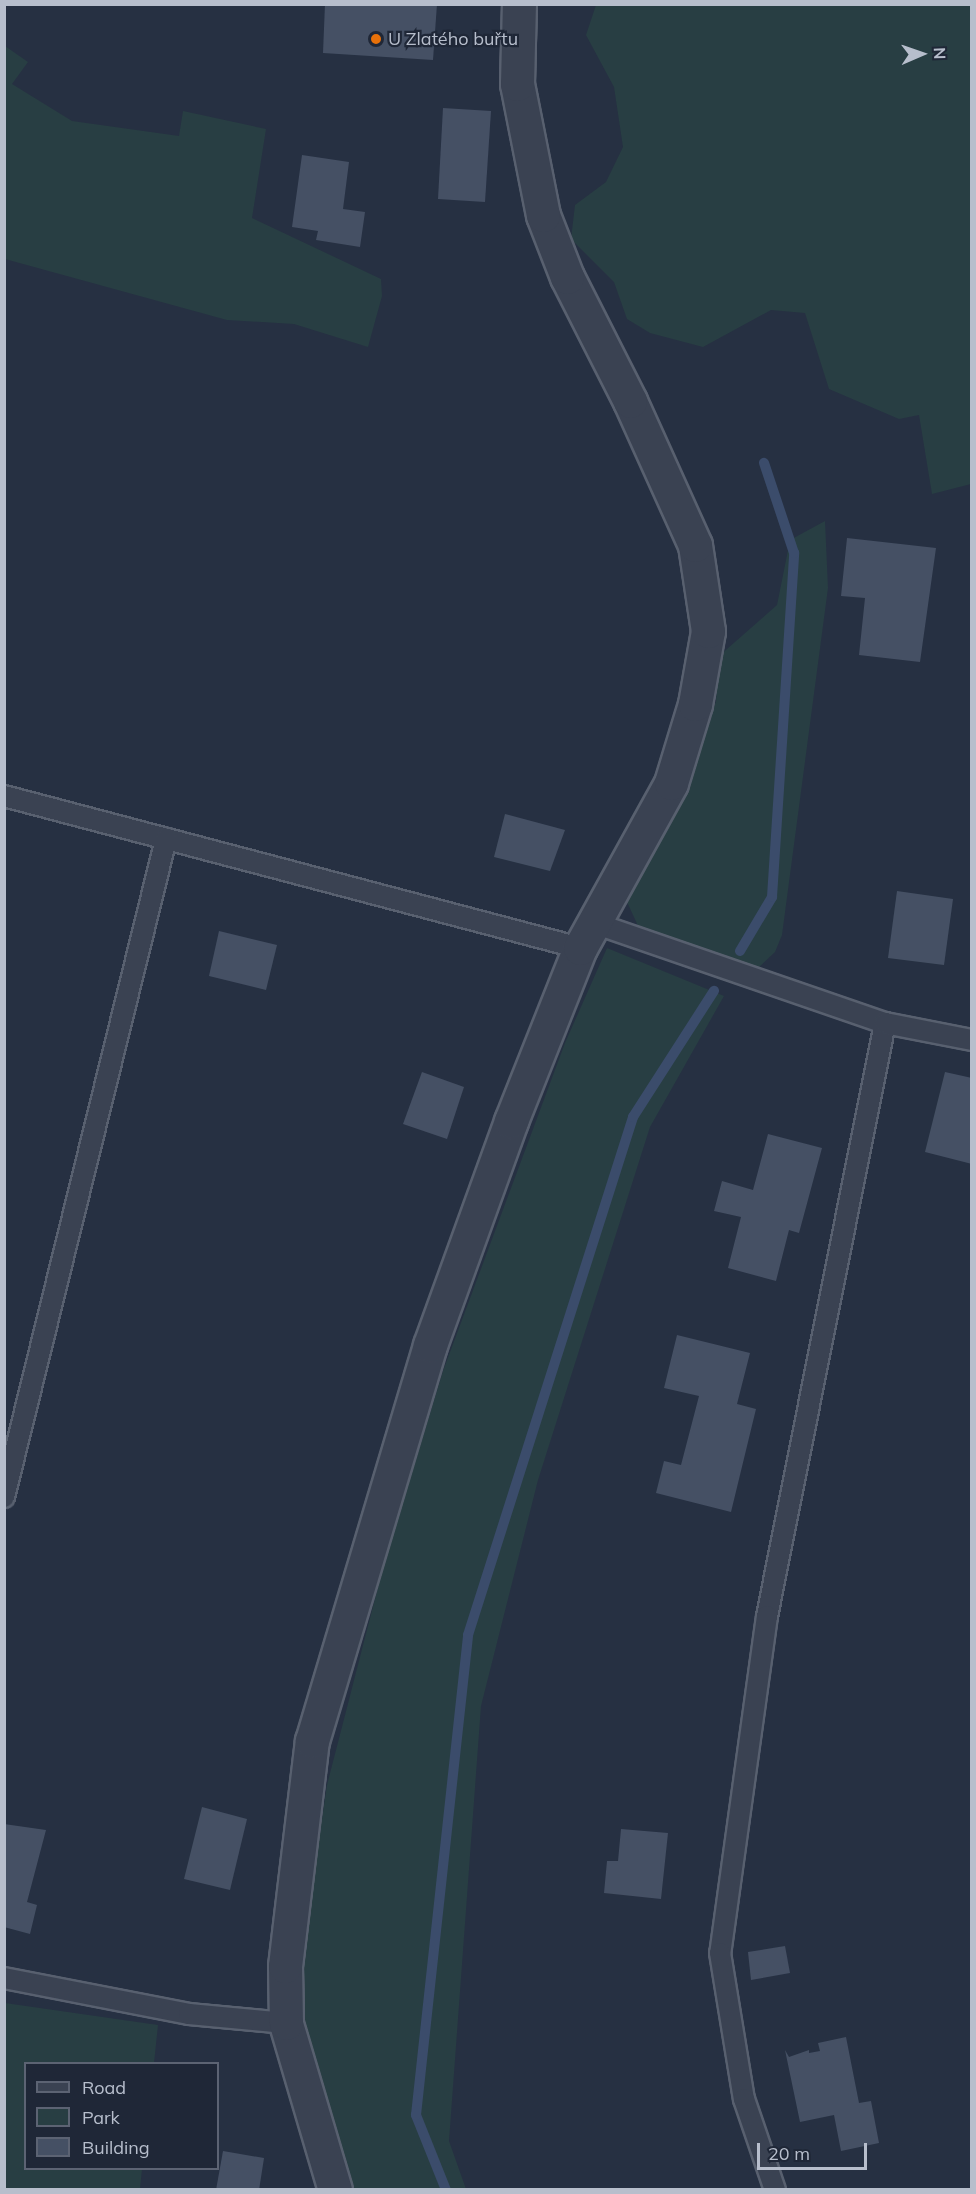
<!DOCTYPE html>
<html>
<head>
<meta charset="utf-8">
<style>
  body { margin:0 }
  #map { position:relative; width:976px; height:2194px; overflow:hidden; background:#263042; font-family:Mulish,sans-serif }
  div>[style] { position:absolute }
  .green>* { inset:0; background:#283e43 }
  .stream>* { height:10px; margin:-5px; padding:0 5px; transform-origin:5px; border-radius:5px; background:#3b4c6b }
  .building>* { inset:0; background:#455064 }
  .roads { filter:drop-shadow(2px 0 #58606f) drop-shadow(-2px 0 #58606f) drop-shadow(0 2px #58606f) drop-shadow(0 -2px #58606f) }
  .lane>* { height:20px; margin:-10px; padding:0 10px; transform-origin:10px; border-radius:10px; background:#3a4252 }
  .street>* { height:33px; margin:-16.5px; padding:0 16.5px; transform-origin:16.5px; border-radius:16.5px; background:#3a4252 }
  .dots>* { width:16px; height:16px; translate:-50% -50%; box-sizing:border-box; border:3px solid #1f2737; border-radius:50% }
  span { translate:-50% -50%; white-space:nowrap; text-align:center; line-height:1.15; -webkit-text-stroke:4.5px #1f2737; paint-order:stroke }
  .poi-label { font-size:18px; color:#b7becc }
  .left { translate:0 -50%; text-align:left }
  .frame { position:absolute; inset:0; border:6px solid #b7becc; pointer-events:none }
  .legend { position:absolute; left:24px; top:2062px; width:195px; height:108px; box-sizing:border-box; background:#1f2737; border:2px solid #5c6373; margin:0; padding:8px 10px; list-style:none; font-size:18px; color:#b7becc }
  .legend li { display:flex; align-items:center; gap:12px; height:30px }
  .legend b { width:30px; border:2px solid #5c6373 }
  .north { position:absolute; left:892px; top:24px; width:60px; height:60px; -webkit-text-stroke:4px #1f2737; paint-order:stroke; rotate:88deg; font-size:16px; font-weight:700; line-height:24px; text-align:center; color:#b7becc }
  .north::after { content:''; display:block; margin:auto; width:21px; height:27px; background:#b7becc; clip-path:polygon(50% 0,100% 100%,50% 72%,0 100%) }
  .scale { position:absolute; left:757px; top:2143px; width:110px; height:27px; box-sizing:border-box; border:3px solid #b7becc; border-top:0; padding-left:8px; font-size:18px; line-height:21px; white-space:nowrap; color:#b7becc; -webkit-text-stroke:4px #1f2737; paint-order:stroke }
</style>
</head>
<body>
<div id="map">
  <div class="green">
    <i style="clip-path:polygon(596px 5px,971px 5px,971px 484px,932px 494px,919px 415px,899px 419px,829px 389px,805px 313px,771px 310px,703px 347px,650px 333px,627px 319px,614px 282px,571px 239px,575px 205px,606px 182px,623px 147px,614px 87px,586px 35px)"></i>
    <i style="clip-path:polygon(5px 46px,28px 62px,12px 84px,72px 121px,179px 136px,183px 111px,266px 129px,252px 218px,381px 279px,382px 296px,368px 347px,294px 324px,227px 320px,5px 259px)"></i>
    <i style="clip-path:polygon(825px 521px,828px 588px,782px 935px,775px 952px,757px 969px,639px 928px,627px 902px,697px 762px,716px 701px,719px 656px,777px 605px,790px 540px)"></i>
    <i style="clip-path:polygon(607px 948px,724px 996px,650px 1127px,538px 1480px,481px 1706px,449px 2141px,466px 2189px,348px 2189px,315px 2081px,298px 1982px,327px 1785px,384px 1564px,443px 1371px,565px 1043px)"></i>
    <i style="clip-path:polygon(5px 2003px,158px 2025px,154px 2063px,26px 2064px,26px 2168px,142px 2169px,140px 2189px,5px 2189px)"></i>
  </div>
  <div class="stream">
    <i style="left:740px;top:951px;width:63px;rotate:-59.3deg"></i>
    <i style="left:772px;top:897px;width:345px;rotate:-86.3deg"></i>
    <i style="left:794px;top:553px;width:95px;rotate:-108.4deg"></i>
    <i style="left:446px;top:2190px;width:81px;rotate:-111.8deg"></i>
    <i style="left:416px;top:2115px;width:483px;rotate:-83.8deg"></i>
    <i style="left:468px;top:1635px;width:544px;rotate:-72.33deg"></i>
    <i style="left:633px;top:1117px;width:150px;rotate:-57.3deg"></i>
  </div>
  <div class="building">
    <i style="clip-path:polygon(325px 4px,437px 4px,433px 60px,323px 53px)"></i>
    <i style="clip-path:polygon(443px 108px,491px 111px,485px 202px,438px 199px)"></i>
    <i style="clip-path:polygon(302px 155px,349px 162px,343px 209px,365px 212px,360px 247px,316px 240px,318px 231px,292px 227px)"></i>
    <i style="clip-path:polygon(847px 538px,936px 548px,920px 662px,859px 655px,865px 598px,841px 596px)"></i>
    <i style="clip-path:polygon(505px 814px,565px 830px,550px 871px,494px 857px)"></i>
    <i style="clip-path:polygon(897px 891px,953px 899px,944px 965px,888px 958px)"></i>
    <i style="clip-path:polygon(219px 931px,277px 945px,266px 990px,209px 976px)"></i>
    <i style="clip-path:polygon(422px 1072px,464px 1087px,447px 1139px,403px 1124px)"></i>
    <i style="clip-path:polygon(945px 1072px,972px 1078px,972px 1164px,925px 1152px)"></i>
    <i style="clip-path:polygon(768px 1134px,822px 1148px,799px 1233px,789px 1230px,776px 1281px,728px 1268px,741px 1217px,714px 1211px,722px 1181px,753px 1190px)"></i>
    <i style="clip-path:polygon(677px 1335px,750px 1353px,737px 1404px,756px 1409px,731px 1512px,656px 1493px,664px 1461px,681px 1465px,699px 1396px,664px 1388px)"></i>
    <i style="clip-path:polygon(202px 1807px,247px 1819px,230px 1890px,184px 1879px)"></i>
    <i style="clip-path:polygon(4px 1824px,46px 1830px,27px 1902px,37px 1905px,30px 1934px,4px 1927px)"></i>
    <i style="clip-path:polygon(621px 1829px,668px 1833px,661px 1899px,604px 1893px,607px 1861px,618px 1861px)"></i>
    <i style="clip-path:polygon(785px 1946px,790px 1973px,751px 1980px,748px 1952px)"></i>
    <i style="clip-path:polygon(846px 2037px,859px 2103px,871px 2101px,879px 2143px,841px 2151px,834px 2115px,800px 2122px,785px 2050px,789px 2057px,809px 2050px,809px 2053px,820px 2051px,818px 2043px)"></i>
    <i style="clip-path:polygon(223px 2151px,264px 2158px,259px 2190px,216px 2190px)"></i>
  </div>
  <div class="roads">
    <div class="lane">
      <i style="left:4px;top:796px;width:596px;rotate:14.78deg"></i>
      <i style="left:594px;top:923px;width:308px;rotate:19deg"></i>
      <i style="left:885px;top:1023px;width:605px;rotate:101.25deg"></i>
      <i style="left:767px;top:1616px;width:340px;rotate:97.9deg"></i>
      <i style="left:720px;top:1953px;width:148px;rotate:80.7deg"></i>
      <i style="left:744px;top:2099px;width:96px;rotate:71.2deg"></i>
      <i style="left:885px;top:1023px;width:89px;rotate:11.1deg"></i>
      <i style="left:4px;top:1497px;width:678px;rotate:-76.17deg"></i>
      <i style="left:4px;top:1978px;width:188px;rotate:11deg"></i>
      <i style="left:189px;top:2014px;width:97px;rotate:5.3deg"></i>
    </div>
    <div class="street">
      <i style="left:335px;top:2190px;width:174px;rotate:-106.4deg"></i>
      <i style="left:286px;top:2023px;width:57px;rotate:-91deg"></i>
      <i style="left:285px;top:1966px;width:227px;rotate:-83.2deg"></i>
      <i style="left:312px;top:1741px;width:413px;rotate:-73.4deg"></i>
      <i style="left:430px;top:1345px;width:238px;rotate:-70.1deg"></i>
      <i style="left:511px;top:1121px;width:186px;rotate:-68.3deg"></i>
      <i style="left:580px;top:948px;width:188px;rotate:-61.1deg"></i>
      <i style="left:671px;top:783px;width:83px;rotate:-73.1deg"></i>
      <i style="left:695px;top:704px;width:74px;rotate:-79.9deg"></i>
      <i style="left:708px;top:631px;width:87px;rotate:-98.6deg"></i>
      <i style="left:695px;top:545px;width:158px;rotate:-114.3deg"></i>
      <i style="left:630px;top:401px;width:139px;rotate:-116.9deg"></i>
      <i style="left:567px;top:277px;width:66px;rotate:-111.2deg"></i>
      <i style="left:543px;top:215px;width:134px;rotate:-101.2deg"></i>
      <i style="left:517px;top:84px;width:80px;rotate:-88.6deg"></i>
    </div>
  </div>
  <div class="dots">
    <i style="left:376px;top:39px;background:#e8710a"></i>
  </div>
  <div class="poi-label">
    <span class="left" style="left:388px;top:39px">U Zlatého buřtu</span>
  </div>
  <div class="frame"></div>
  <ul class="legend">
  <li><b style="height:8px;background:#3a4252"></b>Road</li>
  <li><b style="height:16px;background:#283e43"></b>Park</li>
  <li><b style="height:16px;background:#455064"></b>Building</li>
  </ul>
  <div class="north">N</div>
  <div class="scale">20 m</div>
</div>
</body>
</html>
